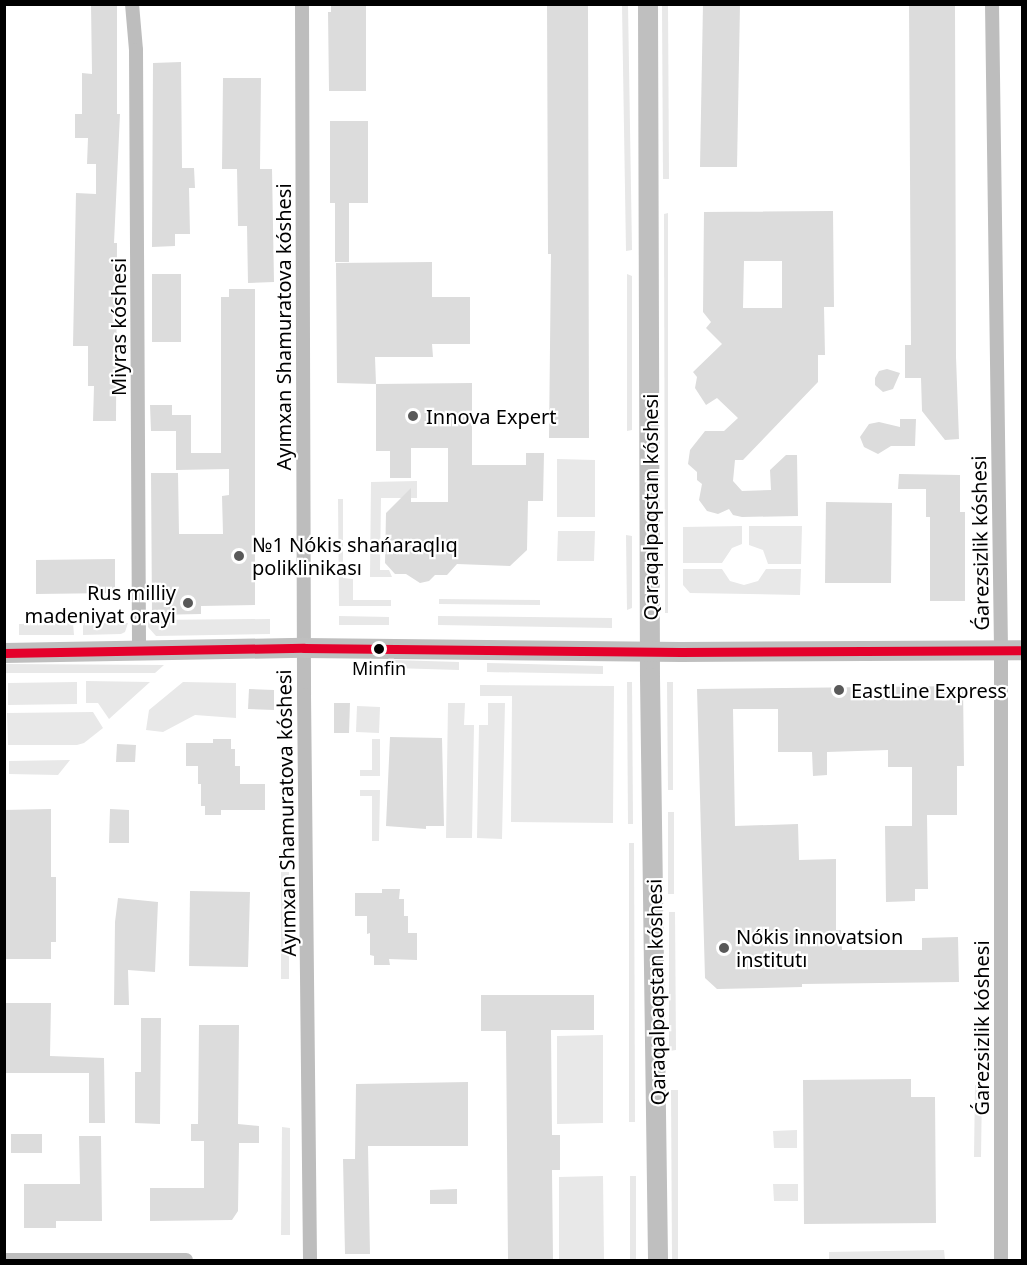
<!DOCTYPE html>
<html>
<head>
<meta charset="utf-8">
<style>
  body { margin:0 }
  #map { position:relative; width:1027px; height:1265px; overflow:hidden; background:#fff; font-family:"Noto Sans",sans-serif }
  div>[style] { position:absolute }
  .green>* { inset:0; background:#e8e8e8 }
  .building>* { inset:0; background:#dcdcdc }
  .street>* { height:14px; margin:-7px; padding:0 7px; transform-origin:7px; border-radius:7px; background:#bdbdbd }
  .secondary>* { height:20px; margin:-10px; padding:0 10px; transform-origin:10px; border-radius:10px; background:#bfbfbf }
  .bus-1>* { height:9px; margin:-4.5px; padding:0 4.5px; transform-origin:4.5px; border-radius:4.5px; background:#e4002b }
  .dots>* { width:16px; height:16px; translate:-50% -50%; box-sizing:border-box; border:3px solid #fff; border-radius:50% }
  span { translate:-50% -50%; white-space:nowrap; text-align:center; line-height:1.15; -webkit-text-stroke:4.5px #fff; paint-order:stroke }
  .bus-label { font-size:18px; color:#000 }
  .street-label { font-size:20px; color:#000 }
  .poi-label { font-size:20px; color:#000 }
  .left { translate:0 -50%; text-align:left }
  .right { translate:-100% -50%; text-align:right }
  .frame { position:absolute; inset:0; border:6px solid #000; pointer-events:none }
</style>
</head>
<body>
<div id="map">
  <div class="green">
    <i style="clip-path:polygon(622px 5px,628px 5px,632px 250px,626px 251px)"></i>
    <i style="clip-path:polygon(662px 5px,668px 5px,669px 179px,663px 179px)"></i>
    <i style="clip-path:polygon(668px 213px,668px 613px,665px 613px,664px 214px)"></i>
    <i style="clip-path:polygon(627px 274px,632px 276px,632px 430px,627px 431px)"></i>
    <i style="clip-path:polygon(557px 459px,595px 460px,595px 517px,557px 517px)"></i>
    <i style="clip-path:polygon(417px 481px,417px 498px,381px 498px,380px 570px,389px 570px,392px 577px,370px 577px,371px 482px)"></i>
    <i style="clip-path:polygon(338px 499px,343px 499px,343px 578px,353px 579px,353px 600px,391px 600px,391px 606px,339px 606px)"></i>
    <i style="clip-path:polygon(742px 526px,742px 544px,732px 548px,722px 563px,683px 563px,683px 527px)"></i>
    <i style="clip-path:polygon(749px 526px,802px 526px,801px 564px,768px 564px,763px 550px,749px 545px)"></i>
    <i style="clip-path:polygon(558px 531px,595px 531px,594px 561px,557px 561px)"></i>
    <i style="clip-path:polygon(626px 535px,632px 536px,632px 608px,627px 610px)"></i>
    <i style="clip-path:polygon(683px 569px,722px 569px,730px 581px,744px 585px,758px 581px,766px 569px,801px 569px,800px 595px,690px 593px,683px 585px)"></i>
    <i style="clip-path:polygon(439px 599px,540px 600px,540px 605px,439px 604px)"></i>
    <i style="clip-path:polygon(339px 616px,389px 617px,389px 625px,339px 625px)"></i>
    <i style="clip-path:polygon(438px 616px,612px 618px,612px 628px,438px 625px)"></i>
    <i style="clip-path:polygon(270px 619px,270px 634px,156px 636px,148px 627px,148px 620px)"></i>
    <i style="clip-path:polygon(73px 623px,74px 635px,19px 635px,19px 624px)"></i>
    <i style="clip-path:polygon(83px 623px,128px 623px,125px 632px,121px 634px,83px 635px)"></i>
    <i style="clip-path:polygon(393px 660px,459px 662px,459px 670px,393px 668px)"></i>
    <i style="clip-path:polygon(487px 663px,603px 666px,603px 674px,487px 672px)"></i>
    <i style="clip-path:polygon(6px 664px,164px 665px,155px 673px,6px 673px)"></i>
    <i style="clip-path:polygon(86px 681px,150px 682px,109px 719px,98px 703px,86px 703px)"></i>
    <i style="clip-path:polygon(77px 682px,77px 704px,8px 705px,8px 683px)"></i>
    <i style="clip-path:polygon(183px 682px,236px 683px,236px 718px,195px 715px,163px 732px,146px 730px,149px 710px)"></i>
    <i style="clip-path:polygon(627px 682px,632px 682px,633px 824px,628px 824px)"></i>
    <i style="clip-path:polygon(667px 682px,673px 682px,673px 790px,668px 790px)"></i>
    <i style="clip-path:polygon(480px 685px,614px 686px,613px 823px,511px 822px,512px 696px,480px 696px)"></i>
    <i style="clip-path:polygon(448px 703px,465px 703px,464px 725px,474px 725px,472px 838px,446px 838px)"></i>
    <i style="clip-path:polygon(488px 703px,505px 703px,502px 839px,477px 838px,479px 725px,488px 725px)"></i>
    <i style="clip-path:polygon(357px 706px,380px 707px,379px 733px,356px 732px)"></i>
    <i style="clip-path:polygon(93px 712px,103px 728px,84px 743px,77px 745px,8px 745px,7px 713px)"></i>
    <i style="clip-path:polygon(372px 739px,380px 739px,380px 776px,360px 776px,360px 770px,372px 770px)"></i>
    <i style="clip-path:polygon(70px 760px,58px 775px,9px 774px,9px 761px)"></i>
    <i style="clip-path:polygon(360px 790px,380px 790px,379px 841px,372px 841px,372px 796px,360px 796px)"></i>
    <i style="clip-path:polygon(668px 812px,674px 812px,674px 894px,668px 894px)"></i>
    <i style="clip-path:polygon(629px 843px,634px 843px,635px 1122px,629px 1122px)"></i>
    <i style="clip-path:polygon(281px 872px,289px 872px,289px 979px,281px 979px)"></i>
    <i style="clip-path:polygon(669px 912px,675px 912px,676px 1050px,669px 1051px)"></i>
    <i style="clip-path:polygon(603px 1035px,603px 1123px,557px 1124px,557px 1036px)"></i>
    <i style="clip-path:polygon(975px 1085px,982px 1085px,981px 1157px,974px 1157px)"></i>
    <i style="clip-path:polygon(671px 1090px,678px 1090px,678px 1260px,672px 1260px)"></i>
    <i style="clip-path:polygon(282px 1127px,290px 1128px,290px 1235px,281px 1235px)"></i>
    <i style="clip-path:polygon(797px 1130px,797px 1148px,774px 1148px,773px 1131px)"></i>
    <i style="clip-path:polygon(603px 1176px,604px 1260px,559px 1260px,559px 1177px)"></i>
    <i style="clip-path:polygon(630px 1176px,636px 1176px,636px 1260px,630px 1260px)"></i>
    <i style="clip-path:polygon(773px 1184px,798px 1184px,798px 1201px,774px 1201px)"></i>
    <i style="clip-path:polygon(944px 1250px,945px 1260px,829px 1260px,829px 1252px)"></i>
  </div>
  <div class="building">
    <i style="clip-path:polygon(91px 4px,117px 4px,117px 114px,120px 114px,114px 243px,117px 243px,116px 421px,93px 421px,94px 386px,88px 386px,88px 346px,73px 346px,76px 193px,96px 194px,96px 164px,87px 164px,88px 138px,75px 138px,75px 114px,82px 114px,82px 73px,92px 74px)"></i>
    <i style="clip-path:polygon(331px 4px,366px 4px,366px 91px,329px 91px,328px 12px,331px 12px)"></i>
    <i style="clip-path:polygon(547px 4px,588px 4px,589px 438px,549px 438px,551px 254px,548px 254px)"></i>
    <i style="clip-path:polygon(703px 4px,740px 4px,737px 167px,700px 167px)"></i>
    <i style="clip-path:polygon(909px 4px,955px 4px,956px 357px,959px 439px,945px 440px,922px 411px,921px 378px,905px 378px,905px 345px,911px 345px)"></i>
    <i style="clip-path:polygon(181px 62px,182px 168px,194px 168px,195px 188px,189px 188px,190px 234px,175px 234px,175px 246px,152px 247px,153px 63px)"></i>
    <i style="clip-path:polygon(223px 78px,261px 78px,260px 169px,272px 169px,274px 282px,248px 283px,247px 226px,238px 226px,237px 169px,222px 169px)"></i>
    <i style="clip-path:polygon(330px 121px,368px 121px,368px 203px,349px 203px,349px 262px,335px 262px,335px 203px,330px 203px)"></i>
    <i style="clip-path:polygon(evenodd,833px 211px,834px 307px,824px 307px,825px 355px,818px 355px,818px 382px,743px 460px,735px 460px,733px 481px,742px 491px,771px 490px,770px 470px,786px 455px,797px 455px,798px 516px,742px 517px,733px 515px,729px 509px,718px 514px,707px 511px,699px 500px,702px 484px,697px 480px,697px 472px,688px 464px,690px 450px,705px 431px,724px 431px,738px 418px,717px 398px,706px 405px,695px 388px,697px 377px,693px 372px,722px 344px,706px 328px,711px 322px,703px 312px,704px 212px,833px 211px,744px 261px,782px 261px,782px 308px,743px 308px,744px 261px)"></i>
    <i style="clip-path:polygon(432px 262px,432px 297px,470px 297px,470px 344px,432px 344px,433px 357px,375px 357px,376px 384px,337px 383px,336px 263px)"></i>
    <i style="clip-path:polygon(152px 274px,181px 274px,181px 342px,152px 342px)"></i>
    <i style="clip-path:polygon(229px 289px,255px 289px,255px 605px,201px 606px,201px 614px,152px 615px,151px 473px,178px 473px,179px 534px,223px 534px,222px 496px,229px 495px,229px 469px,176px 470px,176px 431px,151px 431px,150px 405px,172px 405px,172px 415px,191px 415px,191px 453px,221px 453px,221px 297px,229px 297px)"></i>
    <i style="clip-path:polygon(887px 369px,900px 373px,893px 389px,883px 392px,875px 385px,875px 378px,879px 371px)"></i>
    <i style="clip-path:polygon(472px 383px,472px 465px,526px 465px,526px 453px,544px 453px,543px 501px,528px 501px,527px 550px,510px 566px,457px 564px,447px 575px,435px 575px,429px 581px,420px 583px,406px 574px,395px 574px,385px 563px,386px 513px,411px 488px,411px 502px,448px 502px,448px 448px,411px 448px,411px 478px,390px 478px,390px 451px,376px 451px,376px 384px)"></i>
    <i style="clip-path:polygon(900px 419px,916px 419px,915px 446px,891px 446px,878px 454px,864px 447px,860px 437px,869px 424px,879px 422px,900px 427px)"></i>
    <i style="clip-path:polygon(899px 474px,960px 475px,960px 512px,965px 512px,965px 601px,930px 601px,930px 517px,926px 517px,926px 489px,898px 489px)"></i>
    <i style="clip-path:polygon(826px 502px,892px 503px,891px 583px,825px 583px)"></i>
    <i style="clip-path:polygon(115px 559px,115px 593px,36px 594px,36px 560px)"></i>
    <i style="clip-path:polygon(963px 686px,964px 766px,957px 766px,957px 815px,927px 815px,928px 889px,915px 889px,915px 901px,886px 902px,885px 826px,912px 826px,912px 767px,888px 767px,888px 750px,827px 752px,827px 775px,813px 776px,812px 752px,778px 752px,778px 709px,733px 709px,735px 826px,798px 824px,799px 860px,836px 859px,836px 930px,841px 930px,842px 950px,922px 950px,922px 938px,958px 937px,959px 982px,802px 984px,802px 987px,717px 989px,705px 978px,697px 689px)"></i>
    <i style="clip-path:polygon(249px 689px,274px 690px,274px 710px,248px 709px)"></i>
    <i style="clip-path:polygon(334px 703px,350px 703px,349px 733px,334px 733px)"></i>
    <i style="clip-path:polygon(390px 737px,442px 738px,444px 826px,426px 826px,426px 829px,386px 826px)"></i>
    <i style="clip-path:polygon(213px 739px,231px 739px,231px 749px,235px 749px,235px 766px,240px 766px,240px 784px,265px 784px,265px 810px,221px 810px,221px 815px,205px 815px,205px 806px,201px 806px,201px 784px,198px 784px,198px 766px,186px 766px,186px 743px,213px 743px)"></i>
    <i style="clip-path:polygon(117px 744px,136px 745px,135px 762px,116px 762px)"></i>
    <i style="clip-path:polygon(51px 809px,51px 877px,56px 877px,56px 942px,51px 942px,51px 959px,4px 959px,4px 810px)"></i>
    <i style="clip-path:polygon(110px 809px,129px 810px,129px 843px,109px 843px)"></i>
    <i style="clip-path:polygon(382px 889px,400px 889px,399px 899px,404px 899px,404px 916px,408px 916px,408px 933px,417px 933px,417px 960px,389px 959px,390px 965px,374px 965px,374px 956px,370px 955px,370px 933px,367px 934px,367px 916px,355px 916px,355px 893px,382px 893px)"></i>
    <i style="clip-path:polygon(190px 891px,250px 892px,248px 967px,189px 966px)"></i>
    <i style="clip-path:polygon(118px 898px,158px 902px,155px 972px,128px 970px,129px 1005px,114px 1005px,115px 922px)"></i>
    <i style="clip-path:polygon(481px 995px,594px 995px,594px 1030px,551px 1030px,552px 1135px,560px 1135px,560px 1170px,552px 1170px,553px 1260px,508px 1260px,506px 1031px,481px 1031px)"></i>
    <i style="clip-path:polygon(4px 1003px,51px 1003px,50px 1056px,104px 1058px,105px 1123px,89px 1123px,89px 1073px,4px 1073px)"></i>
    <i style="clip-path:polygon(141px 1018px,161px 1018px,160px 1124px,135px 1123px,135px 1072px,141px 1072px)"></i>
    <i style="clip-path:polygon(199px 1025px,239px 1025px,238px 1124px,259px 1126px,259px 1143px,239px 1143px,238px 1211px,232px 1220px,150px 1221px,150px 1188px,204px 1188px,204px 1141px,191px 1141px,191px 1124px,198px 1124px)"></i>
    <i style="clip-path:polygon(911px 1079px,911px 1097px,935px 1097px,936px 1223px,804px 1224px,803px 1080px)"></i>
    <i style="clip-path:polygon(468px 1082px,468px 1146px,368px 1146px,370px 1254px,345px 1254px,343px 1159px,355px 1159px,356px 1084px)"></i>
    <i style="clip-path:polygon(11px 1134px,42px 1134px,42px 1153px,11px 1153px)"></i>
    <i style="clip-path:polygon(79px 1136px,101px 1136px,102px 1221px,56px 1221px,56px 1228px,24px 1228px,24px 1184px,80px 1184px)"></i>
    <i style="clip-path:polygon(457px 1189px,457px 1204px,430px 1204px,430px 1190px)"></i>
  </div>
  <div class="street">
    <i style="left:132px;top:4px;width:46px;rotate:85deg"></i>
    <i style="left:136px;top:50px;width:601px;rotate:89.71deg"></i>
    <i style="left:302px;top:4px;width:691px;rotate:89.83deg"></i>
    <i style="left:304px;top:695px;width:565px;rotate:89.39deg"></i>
    <i style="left:992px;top:4px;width:646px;rotate:89.2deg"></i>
    <i style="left:1001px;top:650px;width:610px;rotate:90deg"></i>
    <i style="left:4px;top:1260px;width:182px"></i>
  </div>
  <div class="secondary">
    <i style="left:648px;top:4px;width:674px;rotate:89.83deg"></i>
    <i style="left:650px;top:678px;width:582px;rotate:89.21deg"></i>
    <i style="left:4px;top:653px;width:300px;rotate:-1deg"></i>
    <i style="left:304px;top:648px;width:377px;rotate:0.6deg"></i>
    <i style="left:681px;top:652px;width:341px;rotate:-0.3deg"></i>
  </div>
  <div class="bus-1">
    <i style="left:4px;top:653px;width:300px;rotate:-1deg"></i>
    <i style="left:304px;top:648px;width:377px;rotate:0.6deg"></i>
    <i style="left:681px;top:652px;width:341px;rotate:-0.3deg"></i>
  </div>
  <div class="dots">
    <i style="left:413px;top:416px;background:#595959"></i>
    <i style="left:239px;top:556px;background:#595959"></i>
    <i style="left:188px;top:603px;background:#595959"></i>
    <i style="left:379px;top:649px;background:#000"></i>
    <i style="left:839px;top:690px;background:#595959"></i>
    <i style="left:724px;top:948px;background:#595959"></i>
  </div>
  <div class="bus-label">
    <span style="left:379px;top:668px">Minfin</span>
  </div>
  <div class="street-label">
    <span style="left:118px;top:327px;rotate:-90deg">Miyras kóshesi</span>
    <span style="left:283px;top:327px;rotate:-90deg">Ayımxan Shamuratova kóshesi</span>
    <span style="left:650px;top:507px;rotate:-90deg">Qaraqalpaqstan kóshesi</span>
    <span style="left:980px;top:543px;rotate:-91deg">Ǵarezsizlik kóshesi</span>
    <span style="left:286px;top:813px;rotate:-91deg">Ayımxan Shamuratova kóshesi</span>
    <span style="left:656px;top:992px;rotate:-91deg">Qaraqalpaqstan kóshesi</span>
    <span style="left:981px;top:1028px;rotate:-90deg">Ǵarezsizlik kóshesi</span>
  </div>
  <div class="poi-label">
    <span class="left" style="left:426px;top:416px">Innova Expert</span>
    <span class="left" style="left:252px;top:556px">№1 Nókis shańaraqlıq<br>poliklinikası</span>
    <span class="right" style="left:176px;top:604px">Rus milliy<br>madeniyat orayi</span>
    <span class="left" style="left:851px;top:690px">EastLine Express</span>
    <span class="left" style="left:736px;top:948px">Nókis innovatsion<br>institutı</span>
  </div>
  <div class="frame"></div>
</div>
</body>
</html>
